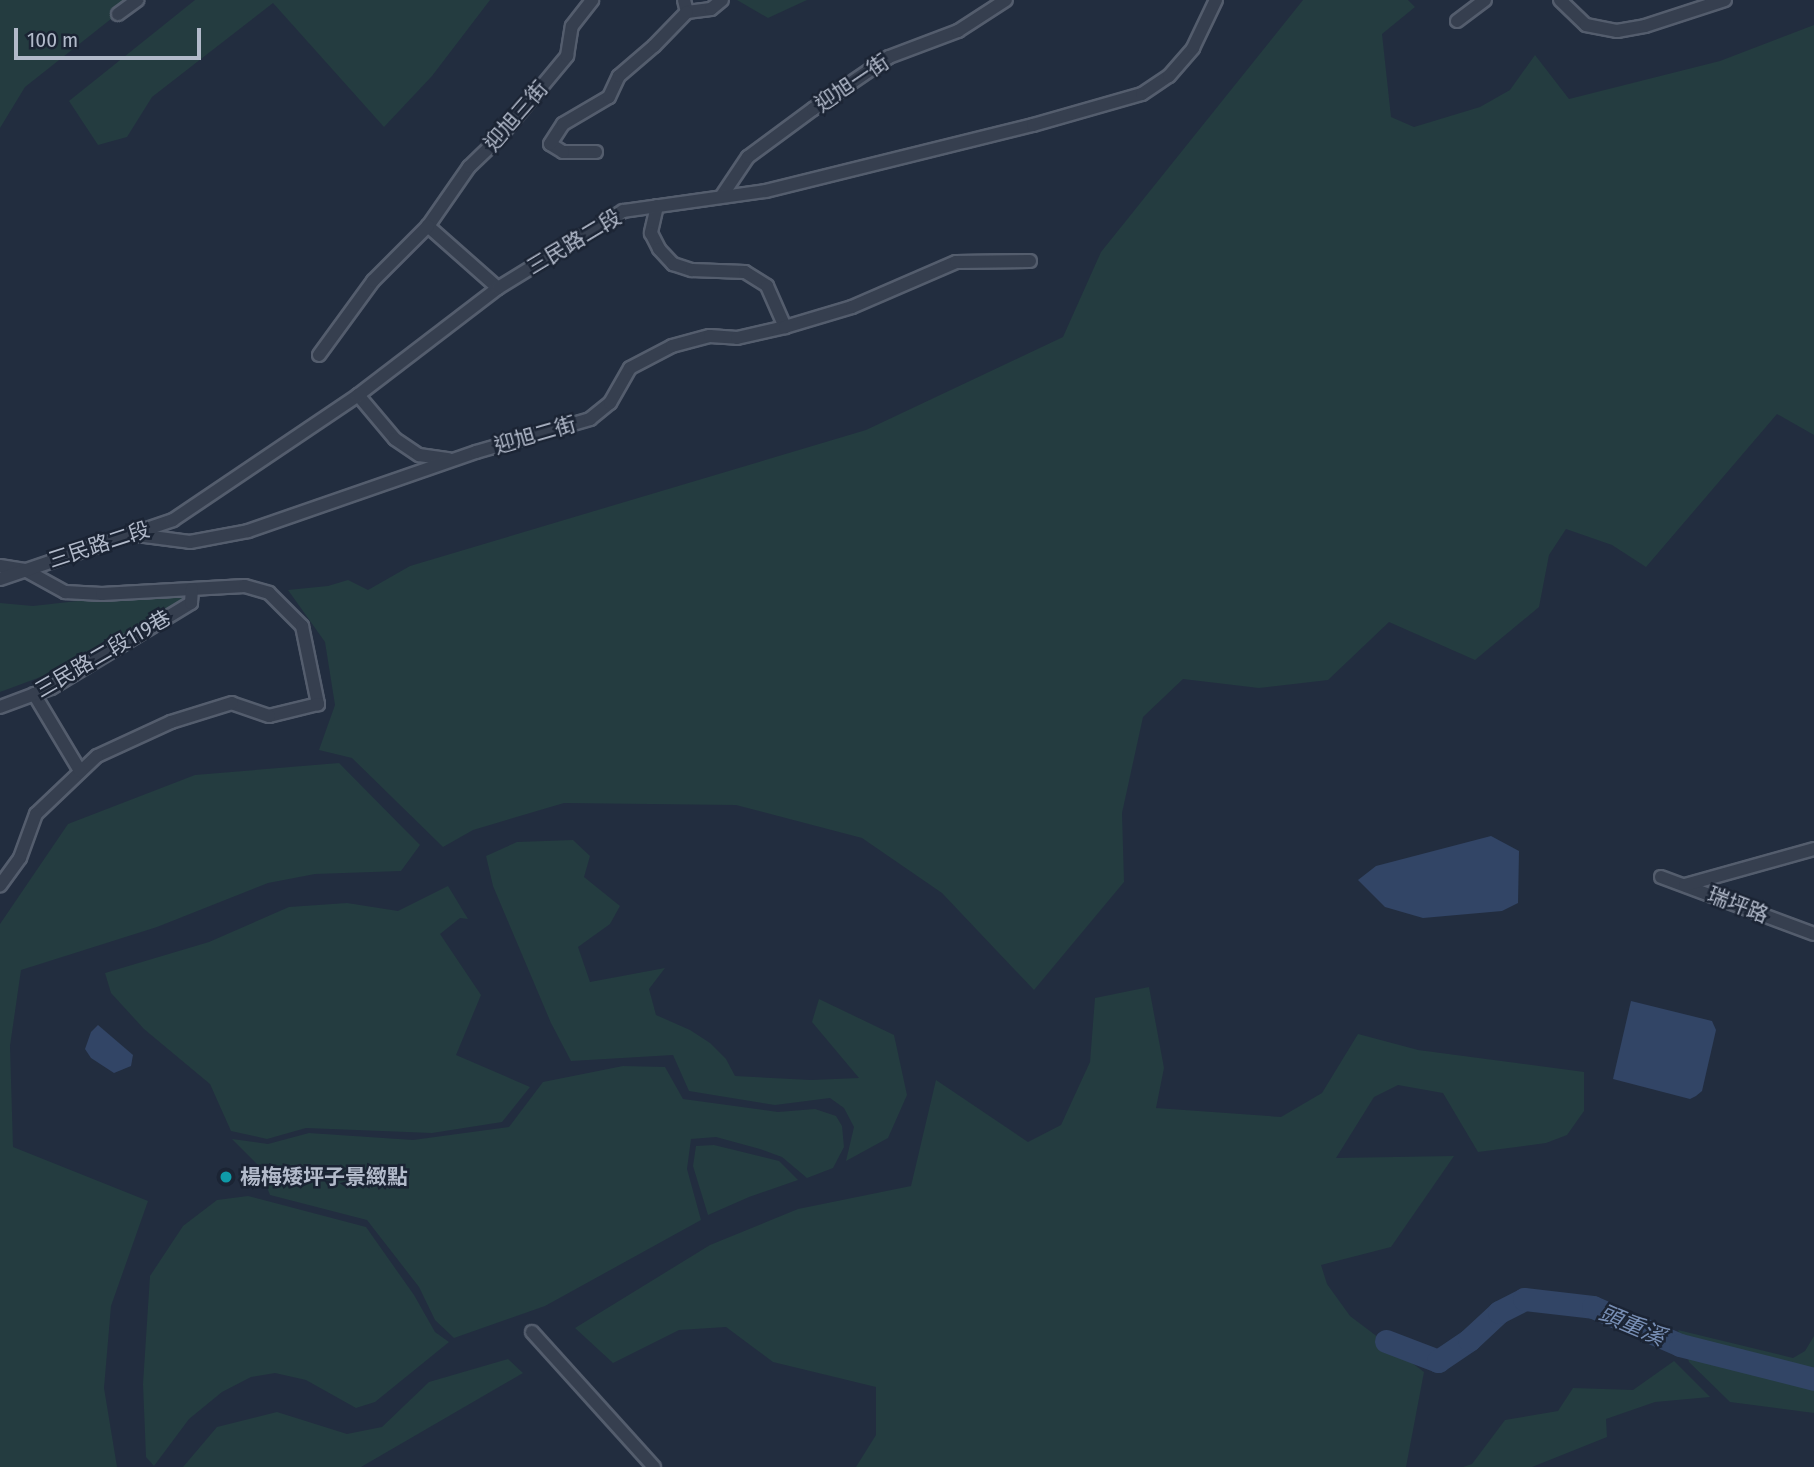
<!DOCTYPE html>
<html>
<head>
<meta charset="utf-8">
<style>
  body { margin:0 }
  #map { position:relative; width:1814px; height:1467px; overflow:hidden; background:#222d3f; font-family:"Fira Sans Condensed","Noto Sans TC",sans-serif }
  div>[style] { position:absolute }
  .green>* { inset:0; background:#243c40 }
  .water>* { inset:0; background:#324566 }
  .river>* { height:23px; margin:-11.5px; padding:0 11.5px; transform-origin:11.5px; border-radius:11.5px; background:#324566 }
  .roads { filter:drop-shadow(2px 0 #545d6d) drop-shadow(-2px 0 #545d6d) drop-shadow(0 2px #545d6d) drop-shadow(0 -2px #545d6d) }
  .minor>* { height:12px; margin:-6px; padding:0 6px; transform-origin:6px; border-radius:6px; background:#363f4f }
  .dots>* { width:19px; height:19px; translate:-50% -50%; box-sizing:border-box; border:4px solid #1b2434; border-radius:50% }
  span { translate:-50% -50%; white-space:nowrap; text-align:center; line-height:1.15; -webkit-text-stroke:5px #1b2434; paint-order:stroke }
  .street-label { font-size:21px; color:#b2baca }
  .poi-label { font-size:21px; color:#b2baca; font-weight:700 }
  .left { translate:0 -50%; text-align:left }
  .water-label { font-size:23px; color:#778eb4; font-style:italic }
  .scale { position:absolute; left:14px; top:28px; width:187px; height:32px; box-sizing:border-box; border:4px solid #b2baca; border-top:0; padding-left:9px; font-size:21px; line-height:24px; white-space:nowrap; color:#b2baca; -webkit-text-stroke:5px #1b2434; paint-order:stroke }
</style>
</head>
<body>
<div id="map">
  <div class="green">
    <i style="clip-path:polygon(0 0,135px 0,25px 87px,0 128px)"></i>
    <i style="clip-path:polygon(195px 0,490px 0,432px 76px,384px 127px,273px 3px,152px 97px,127px 137px,98px 145px,69px 101px)"></i>
    <i style="clip-path:polygon(737px 0,807px 0,768px 18px)"></i>
    <i style="clip-path:polygon(1303px 0,1408px 0,1415px 7px,1382px 34px,1391px 117px,1414px 127px,1480px 107px,1510px 90px,1535px 55px,1569px 99px,1720px 61px,1814px 25px,1814px 435px,1777px 414px,1646px 567px,1612px 545px,1566px 529px,1549px 555px,1539px 607px,1475px 660px,1389px 622px,1328px 680px,1259px 688px,1183px 679px,1143px 717px,1122px 813px,1124px 882px,1034px 990px,942px 893px,862px 838px,736px 805px,564px 803px,473px 830px,443px 847px,352px 758px,319px 750px,335px 705px,325px 642px,288px 590px,328px 586px,348px 580px,368px 590px,410px 566px,866px 430px,1063px 337px,1101px 252px)"></i>
    <i style="clip-path:polygon(113px 597px,188px 597px,73px 665px,0 692px,0 603px,33px 606px)"></i>
    <i style="clip-path:polygon(339px 763px,420px 845px,401px 871px,315px 874px,268px 883px,157px 927px,21px 970px,10px 1046px,13px 1147px,148px 1201px,111px 1306px,104px 1388px,117px 1467px,0 1467px,0 924px,68px 824px,195px 775px)"></i>
    <i style="clip-path:polygon(573px 840px,590px 856px,584px 877px,620px 906px,610px 924px,578px 947px,590px 982px,665px 968px,649px 989px,656px 1015px,690px 1030px,710px 1043px,726px 1059px,735px 1076px,811px 1080px,859px 1078px,812px 1022px,819px 999px,894px 1035px,907px 1095px,888px 1138px,846px 1161px,854px 1127px,844px 1108px,830px 1098px,775px 1105px,689px 1091px,673px 1055px,571px 1061px,551px 1023px,493px 886px,486px 856px,517px 842px)"></i>
    <i style="clip-path:polygon(448px 886px,468px 919px,460px 918px,440px 934px,481px 995px,456px 1055px,530px 1087px,502px 1122px,432px 1133px,306px 1128px,267px 1139px,231px 1131px,210px 1084px,144px 1029px,111px 993px,105px 973px,209px 942px,289px 907px,347px 903px,398px 911px)"></i>
    <i style="clip-path:polygon(1149px 987px,1164px 1068px,1156px 1108px,1281px 1117px,1322px 1093px,1358px 1034px,1418px 1050px,1584px 1072px,1584px 1111px,1567px 1135px,1546px 1143px,1478px 1152px,1443px 1093px,1398px 1085px,1374px 1097px,1336px 1158px,1454px 1156px,1391px 1247px,1321px 1265px,1327px 1284px,1350px 1316px,1424px 1372px,1406px 1467px,856px 1467px,876px 1435px,876px 1387px,773px 1362px,726px 1327px,679px 1330px,613px 1363px,575px 1328px,710px 1245px,798px 1209px,911px 1186px,936px 1080px,1028px 1142px,1061px 1125px,1090px 1062px,1095px 998px)"></i>
    <i style="clip-path:polygon(623px 1066px,665px 1067px,683px 1099px,778px 1112px,815px 1109px,836px 1116px,842px 1126px,844px 1147px,833px 1168px,807px 1178px,782px 1157px,760px 1149px,716px 1137px,691px 1139px,687px 1169px,701px 1220px,545px 1306px,454px 1338px,435px 1320px,419px 1287px,367px 1220px,270px 1195px,258px 1165px,232px 1139px,268px 1144px,309px 1133px,413px 1140px,509px 1127px,543px 1082px)"></i>
    <i style="clip-path:polygon(714px 1145px,779px 1161px,798px 1180px,749px 1197px,708px 1215px,693px 1166px,696px 1146px)"></i>
    <i style="clip-path:polygon(248px 1196px,366px 1227px,414px 1295px,435px 1332px,449px 1342px,375px 1402px,356px 1408px,306px 1380px,275px 1373px,251px 1377px,222px 1392px,189px 1419px,154px 1466px,146px 1457px,143px 1384px,150px 1276px,183px 1226px,217px 1200px)"></i>
    <i style="clip-path:polygon(1678px 1330px,1793px 1358px,1805px 1351px,1814px 1336px,1814px 1413px,1730px 1402px,1689px 1362px)"></i>
    <i style="clip-path:polygon(508px 1359px,523px 1373px,361px 1467px,183px 1467px,217px 1427px,277px 1412px,347px 1434px,382px 1427px,429px 1382px)"></i>
    <i style="clip-path:polygon(1674px 1361px,1710px 1397px,1655px 1402px,1606px 1419px,1607px 1437px,1532px 1467px,1463px 1467px,1472px 1464px,1505px 1420px,1558px 1411px,1573px 1388px,1633px 1390px)"></i>
  </div>
  <div class="water">
    <i style="clip-path:polygon(1491px 836px,1519px 851px,1518px 903px,1502px 911px,1423px 918px,1385px 907px,1358px 880px,1376px 866px)"></i>
    <i style="clip-path:polygon(1631px 1001px,1712px 1021px,1716px 1030px,1702px 1091px,1696px 1096px,1690px 1099px,1613px 1079px)"></i>
    <i style="clip-path:polygon(98px 1025px,133px 1055px,131px 1066px,114px 1073px,91px 1058px,85px 1049px,91px 1032px)"></i>
  </div>
  <div class="river">
    <i style="left:1386px;top:1341px;width:56px;rotate:21deg"></i>
    <i style="left:1438px;top:1361px;width:37px;rotate:-34deg"></i>
    <i style="left:1469px;top:1340px;width:41px;rotate:-43deg"></i>
    <i style="left:1499px;top:1312px;width:28px;rotate:-27deg"></i>
    <i style="left:1524px;top:1299px;width:69px;rotate:6.6deg"></i>
    <i style="left:1593px;top:1307px;width:95px;rotate:23.6deg"></i>
    <i style="left:1680px;top:1345px;width:138px;rotate:14.2deg"></i>
  </div>
  <div class="roads">
    <div class="minor">
      <i style="left:684px;top:0;width:12px;rotate:76deg"></i>
      <i style="left:687px;top:12px;width:24px;rotate:-7deg"></i>
      <i style="left:711px;top:9px;width:14px;rotate:-39deg"></i>
      <i style="left:1560px;top:0;width:36px;rotate:44deg"></i>
      <i style="left:1586px;top:25px;width:32px;rotate:11deg"></i>
      <i style="left:1617px;top:31px;width:28px;rotate:-10deg"></i>
      <i style="left:1645px;top:26px;width:84px;rotate:-18deg"></i>
      <i style="left:118px;top:14px;width:24px;rotate:-36deg"></i>
      <i style="left:1457px;top:21px;width:35px;rotate:-37deg"></i>
      <i style="left:596px;top:152px;width:33px;rotate:180deg"></i>
      <i style="left:563px;top:152px;width:15px;rotate:-148deg"></i>
      <i style="left:550px;top:144px;width:24px;rotate:-57deg"></i>
      <i style="left:563px;top:124px;width:53px;rotate:-30.4deg"></i>
      <i style="left:609px;top:97px;width:23px;rotate:-65deg"></i>
      <i style="left:619px;top:76px;width:46px;rotate:-40.6deg"></i>
      <i style="left:654px;top:46px;width:47px;rotate:-45.9deg"></i>
      <i style="left:721px;top:197px;width:48px;rotate:-56deg"></i>
      <i style="left:748px;top:157px;width:81px;rotate:-36.4deg"></i>
      <i style="left:813px;top:109px;width:92px;rotate:-34.4deg"></i>
      <i style="left:889px;top:57px;width:74px;rotate:-20.6deg"></i>
      <i style="left:958px;top:31px;width:57px;rotate:-32.9deg"></i>
      <i style="left:657px;top:206px;width:28px;rotate:103deg"></i>
      <i style="left:651px;top:233px;width:18px;rotate:63deg"></i>
      <i style="left:659px;top:249px;width:21px;rotate:47deg"></i>
      <i style="left:673px;top:264px;width:20px;rotate:18deg"></i>
      <i style="left:692px;top:270px;width:53px;rotate:2.2deg"></i>
      <i style="left:745px;top:272px;width:26px;rotate:32deg"></i>
      <i style="left:767px;top:286px;width:45px;rotate:66.3deg"></i>
      <i style="left:498px;top:288px;width:94px;rotate:-138.5deg"></i>
      <i style="left:428px;top:226px;width:72px;rotate:-55.2deg"></i>
      <i style="left:469px;top:167px;width:42px;rotate:-44deg"></i>
      <i style="left:499px;top:138px;width:107px;rotate:-50.3deg"></i>
      <i style="left:567px;top:56px;width:30px;rotate:-81deg"></i>
      <i style="left:572px;top:26px;width:33px;rotate:-52deg"></i>
      <i style="left:319px;top:355px;width:92px;rotate:-53.9deg"></i>
      <i style="left:373px;top:281px;width:78px;rotate:-45deg"></i>
      <i style="left:358px;top:395px;width:57px;rotate:49.9deg"></i>
      <i style="left:395px;top:439px;width:29px;rotate:34deg"></i>
      <i style="left:419px;top:455px;width:30px;rotate:8deg"></i>
      <i style="left:137px;top:535px;width:53px;rotate:7.5deg"></i>
      <i style="left:190px;top:542px;width:59px;rotate:-10.7deg"></i>
      <i style="left:248px;top:531px;width:241px;rotate:-19.1deg"></i>
      <i style="left:476px;top:452px;width:119px;rotate:-16.1deg"></i>
      <i style="left:590px;top:419px;width:26px;rotate:-39deg"></i>
      <i style="left:610px;top:403px;width:40px;rotate:-60.3deg"></i>
      <i style="left:630px;top:368px;width:47px;rotate:-27.6deg"></i>
      <i style="left:672px;top:346px;width:39px;rotate:-15deg"></i>
      <i style="left:710px;top:336px;width:27px;rotate:4deg"></i>
      <i style="left:737px;top:338px;width:49px;rotate:-12.9deg"></i>
      <i style="left:785px;top:327px;width:70px;rotate:-16.6deg"></i>
      <i style="left:852px;top:307px;width:113px;rotate:-23.4deg"></i>
      <i style="left:956px;top:262px;width:74px;rotate:-0.8deg"></i>
      <i style="left:0;top:566px;width:25px;rotate:9deg"></i>
      <i style="left:25px;top:570px;width:46px;rotate:28.8deg"></i>
      <i style="left:65px;top:592px;width:37px;rotate:3deg"></i>
      <i style="left:102px;top:594px;width:143px;rotate:-3.2deg"></i>
      <i style="left:245px;top:586px;width:25px;rotate:16deg"></i>
      <i style="left:269px;top:593px;width:47px;rotate:45deg"></i>
      <i style="left:302px;top:626px;width:80px;rotate:78.4deg"></i>
      <i style="left:318px;top:704px;width:50px;rotate:166.2deg"></i>
      <i style="left:269px;top:716px;width:39px;rotate:-161deg"></i>
      <i style="left:232px;top:703px;width:64px;rotate:162.7deg"></i>
      <i style="left:171px;top:722px;width:81px;rotate:155.3deg"></i>
      <i style="left:97px;top:756px;width:84px;rotate:136.4deg"></i>
      <i style="left:36px;top:814px;width:47px;rotate:110deg"></i>
      <i style="left:20px;top:858px;width:34px;rotate:126deg"></i>
      <i style="left:0;top:579px;width:183px;rotate:-18.8deg"></i>
      <i style="left:173px;top:520px;width:223px;rotate:-34deg"></i>
      <i style="left:358px;top:395px;width:176px;rotate:-37.4deg"></i>
      <i style="left:498px;top:288px;width:147px;rotate:-31.6deg"></i>
      <i style="left:623px;top:211px;width:144px;rotate:-8deg"></i>
      <i style="left:766px;top:191px;width:275px;rotate:-13.9deg"></i>
      <i style="left:1033px;top:125px;width:113px;rotate:-15.9deg"></i>
      <i style="left:1142px;top:94px;width:32px;rotate:-34deg"></i>
      <i style="left:1169px;top:76px;width:37px;rotate:-49deg"></i>
      <i style="left:1193px;top:48px;width:53px;rotate:-64.4deg"></i>
      <i style="left:34px;top:694px;width:90px;rotate:59.1deg"></i>
      <i style="left:0;top:707px;width:54px;rotate:-20.4deg"></i>
      <i style="left:51px;top:688px;width:164px;rotate:-31.3deg"></i>
      <i style="left:191px;top:603px;width:14px;rotate:-86deg"></i>
      <i style="left:1661px;top:877px;width:163px;rotate:20.4deg"></i>
      <i style="left:1685px;top:885px;width:134px;rotate:-15.6deg"></i>
      <i style="left:532px;top:1332px;width:182px;rotate:47.9deg"></i>
    </div>
  </div>
  <div class="dots">
    <i style="left:226px;top:1177px;background:#0f9aa8"></i>
  </div>
  <div class="street-label">
    <span style="left:852px;top:83px;rotate:-34deg">迎旭一街</span>
    <span style="left:516px;top:116px;rotate:-49deg">迎旭三街</span>
    <span style="left:574px;top:242px;rotate:-31deg">三民路二段</span>
    <span style="left:535px;top:435px;rotate:-16deg">迎旭二街</span>
    <span style="left:99px;top:545px;rotate:-18deg">三民路二段</span>
    <span style="left:103px;top:654px;rotate:-30deg">三民路二段119巷</span>
    <span style="left:1738px;top:905px;rotate:21deg">瑞坪路</span>
  </div>
  <div class="poi-label">
    <span class="left" style="left:240px;top:1177px">楊梅矮坪子景緻點</span>
  </div>
  <div class="water-label">
    <span style="left:1632px;top:1325px;rotate:23deg">頭重溪</span>
  </div>
  <div class="scale">100 m</div>
</div>
</body>
</html>
